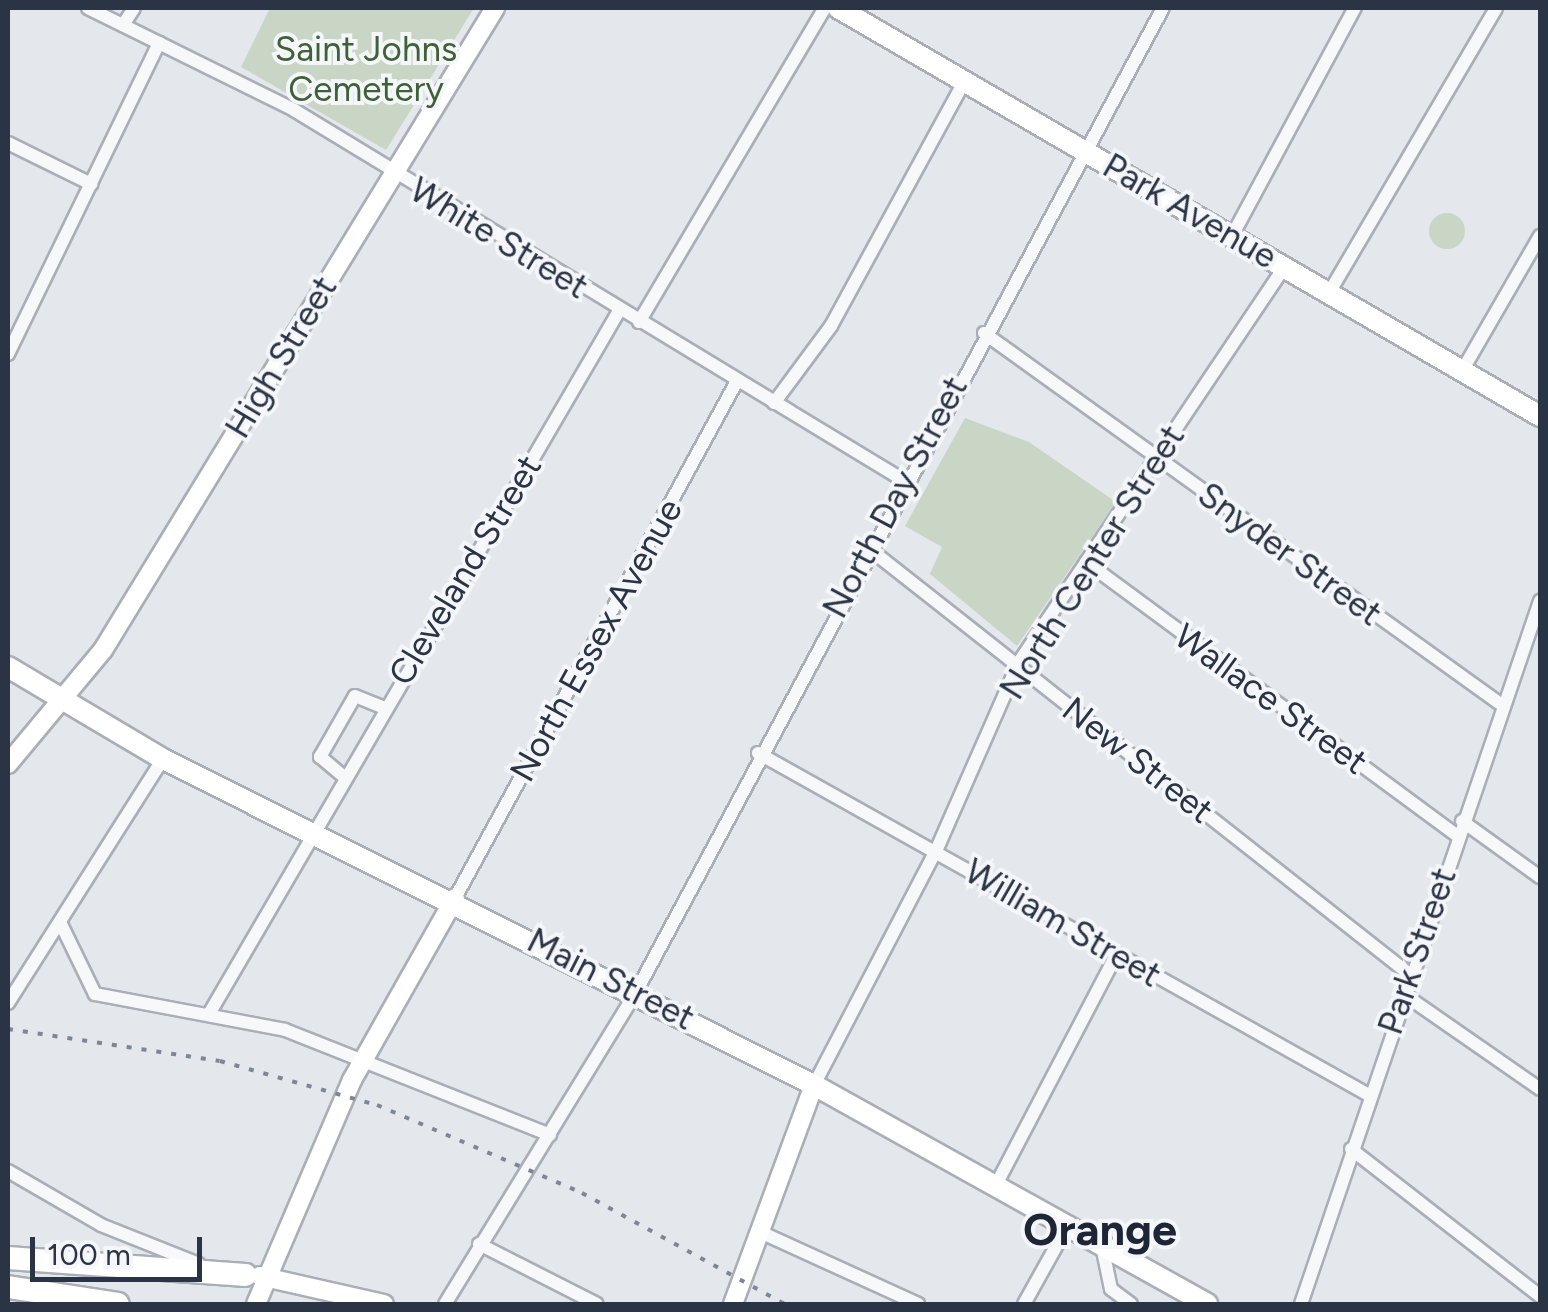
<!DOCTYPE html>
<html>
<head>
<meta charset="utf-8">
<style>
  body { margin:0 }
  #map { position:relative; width:1548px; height:1312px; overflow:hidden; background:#e4e7ec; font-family:Figtree,sans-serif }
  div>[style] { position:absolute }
  .green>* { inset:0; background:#c9d6c5 }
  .round { border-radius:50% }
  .roads { filter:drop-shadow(2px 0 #a9aeb7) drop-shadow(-2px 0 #a9aeb7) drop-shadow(0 2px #a9aeb7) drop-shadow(0 -2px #a9aeb7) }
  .street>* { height:12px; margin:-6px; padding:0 6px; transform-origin:6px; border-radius:6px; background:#f7f8fa }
  .secondary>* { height:18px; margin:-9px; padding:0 9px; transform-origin:9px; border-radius:9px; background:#fff }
  .primary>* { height:20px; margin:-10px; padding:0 10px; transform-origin:10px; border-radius:10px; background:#fff }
  .highway>* { height:22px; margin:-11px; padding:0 11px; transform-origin:11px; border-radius:11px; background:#fff }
  .rail>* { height:4px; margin-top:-2px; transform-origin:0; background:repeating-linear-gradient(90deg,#7d8696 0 5px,transparent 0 15px) }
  span { translate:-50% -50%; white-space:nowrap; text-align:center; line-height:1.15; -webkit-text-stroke:8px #f4f6f9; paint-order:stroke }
  .park-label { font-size:35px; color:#3f6138 }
  .street-label { font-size:35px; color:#2b3445 }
  .district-label { font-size:45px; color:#1d2536; font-weight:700 }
  .frame { position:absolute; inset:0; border:10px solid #2b3445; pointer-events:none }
  .scale { position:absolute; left:30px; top:1237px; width:172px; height:45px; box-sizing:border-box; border:5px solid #2b3445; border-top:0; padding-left:12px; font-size:30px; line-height:35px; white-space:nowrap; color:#2b3445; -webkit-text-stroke:8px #f4f6f9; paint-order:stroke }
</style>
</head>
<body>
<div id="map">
  <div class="green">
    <i style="clip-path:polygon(270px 8px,474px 8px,386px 150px,241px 67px)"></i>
    <i class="round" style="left:1429px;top:213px;width:36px;height:36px"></i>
    <i style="clip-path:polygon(965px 418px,1029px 442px,1116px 502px,1017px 646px,930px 574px,942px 547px,905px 526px)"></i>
  </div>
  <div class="roads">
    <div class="street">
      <i style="left:88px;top:8px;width:230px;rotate:26.3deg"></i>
      <i style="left:294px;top:110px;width:713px;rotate:31.28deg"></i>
      <i style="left:123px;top:25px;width:20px;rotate:-57deg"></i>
      <i style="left:8px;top:143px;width:93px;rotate:26.3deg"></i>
      <i style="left:1232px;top:236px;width:259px;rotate:-61.7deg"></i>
      <i style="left:1329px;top:293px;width:330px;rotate:-59.6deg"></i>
      <i style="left:639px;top:322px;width:365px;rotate:-59.4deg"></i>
      <i style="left:984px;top:333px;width:634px;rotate:35.7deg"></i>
      <i style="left:8px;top:354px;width:346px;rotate:-64.1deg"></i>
      <i style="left:1462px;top:371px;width:156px;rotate:-60deg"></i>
      <i style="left:774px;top:403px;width:96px;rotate:-53.5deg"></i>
      <i style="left:831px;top:326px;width:280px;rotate:-61.4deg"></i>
      <i style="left:867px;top:547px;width:689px;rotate:38.22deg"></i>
      <i style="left:1086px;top:562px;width:460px;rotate:36.4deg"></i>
      <i style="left:758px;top:753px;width:700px;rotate:29.24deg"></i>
      <i style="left:343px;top:776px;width:30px;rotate:-140deg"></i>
      <i style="left:320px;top:757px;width:70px;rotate:-60.2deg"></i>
      <i style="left:355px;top:696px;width:31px;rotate:22deg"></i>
      <i style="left:1462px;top:821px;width:96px;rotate:35.7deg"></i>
      <i style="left:455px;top:898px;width:589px;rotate:-61.39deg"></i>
      <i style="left:60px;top:922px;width:80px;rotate:64.1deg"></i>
      <i style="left:95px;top:994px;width:193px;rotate:10.7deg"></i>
      <i style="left:285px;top:1030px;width:285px;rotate:21.6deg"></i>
      <i style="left:1402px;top:993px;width:168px;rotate:34.8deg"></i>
      <i style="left:8px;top:1003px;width:289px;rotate:-57.6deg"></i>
      <i style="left:209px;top:1014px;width:814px;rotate:-59.75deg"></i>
      <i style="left:814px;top:1085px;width:264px;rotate:-62.5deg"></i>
      <i style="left:936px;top:851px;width:206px;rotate:-66.3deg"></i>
      <i style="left:1019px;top:662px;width:476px;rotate:-56.1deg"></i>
      <i style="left:1351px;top:1149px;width:239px;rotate:37.9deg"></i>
      <i style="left:8px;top:1171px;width:108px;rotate:30.1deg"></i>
      <i style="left:101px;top:1225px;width:105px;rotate:21.7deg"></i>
      <i style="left:997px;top:1183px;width:259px;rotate:-62.4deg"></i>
      <i style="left:758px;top:1231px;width:176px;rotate:24.5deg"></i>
      <i style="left:479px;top:1244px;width:132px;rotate:27deg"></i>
      <i style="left:1102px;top:1246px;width:44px;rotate:78.2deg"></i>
      <i style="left:1111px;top:1289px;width:25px;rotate:37deg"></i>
      <i style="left:445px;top:1304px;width:366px;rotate:-58.5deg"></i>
      <i style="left:636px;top:992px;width:1116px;rotate:-61.83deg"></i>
      <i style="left:1024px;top:1304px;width:93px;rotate:-60.9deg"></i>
      <i style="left:1301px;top:1304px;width:743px;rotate:-71.22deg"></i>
    </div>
    <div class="secondary">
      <i style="left:8px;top:764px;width:148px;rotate:-50.2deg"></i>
      <i style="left:103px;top:650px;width:752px;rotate:-58.59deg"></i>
      <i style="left:260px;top:1276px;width:127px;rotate:12.7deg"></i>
      <i style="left:256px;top:1304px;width:244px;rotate:-66.8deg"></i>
      <i style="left:352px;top:1080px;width:209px;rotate:-60.5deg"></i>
      <i style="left:733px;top:1304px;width:233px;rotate:-69.7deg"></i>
    </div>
    <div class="primary">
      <i style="left:838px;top:8px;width:812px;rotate:30.17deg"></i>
      <i style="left:8px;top:667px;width:180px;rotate:30.7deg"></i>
      <i style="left:163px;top:759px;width:728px;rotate:26.6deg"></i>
      <i style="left:814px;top:1085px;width:450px;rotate:29.1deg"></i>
    </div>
    <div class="highway">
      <i style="left:8px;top:1258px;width:238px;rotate:4.1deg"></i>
      <i style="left:8px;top:1287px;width:111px;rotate:8.8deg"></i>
    </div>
  </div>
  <div class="rail">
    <i style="left:8px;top:1029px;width:214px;rotate:8.6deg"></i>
    <i style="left:220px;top:1061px;width:163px;rotate:15.7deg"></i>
    <i style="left:377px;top:1105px;width:223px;rotate:23.2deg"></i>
    <i style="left:582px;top:1193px;width:231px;rotate:28.7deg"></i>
  </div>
  <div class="park-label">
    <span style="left:366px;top:69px">Saint Johns<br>Cemetery</span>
  </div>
  <div class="street-label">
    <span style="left:1190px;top:211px;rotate:30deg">Park Avenue</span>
    <span style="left:499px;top:238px;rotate:31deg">White Street</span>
    <span style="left:281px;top:357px;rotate:-59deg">High Street</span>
    <span style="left:895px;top:497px;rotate:-62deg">North Day Street</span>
    <span style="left:1290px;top:554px;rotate:36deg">Snyder Street</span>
    <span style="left:1092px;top:562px;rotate:-58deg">North Center Street</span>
    <span style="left:465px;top:570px;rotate:-59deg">Cleveland Street</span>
    <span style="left:596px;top:640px;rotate:-61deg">North Essex Avenue</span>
    <span style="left:1271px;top:699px;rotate:36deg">Wallace Street</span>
    <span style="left:1138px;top:760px;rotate:38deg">New Street</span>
    <span style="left:1063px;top:923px;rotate:30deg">William Street</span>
    <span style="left:1417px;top:951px;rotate:-71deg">Park Street</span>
    <span style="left:611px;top:979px;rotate:27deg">Main Street</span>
  </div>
  <div class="district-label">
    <span style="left:1100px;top:1230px">Orange</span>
  </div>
  <div class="frame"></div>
  <div class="scale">100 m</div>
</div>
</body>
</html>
